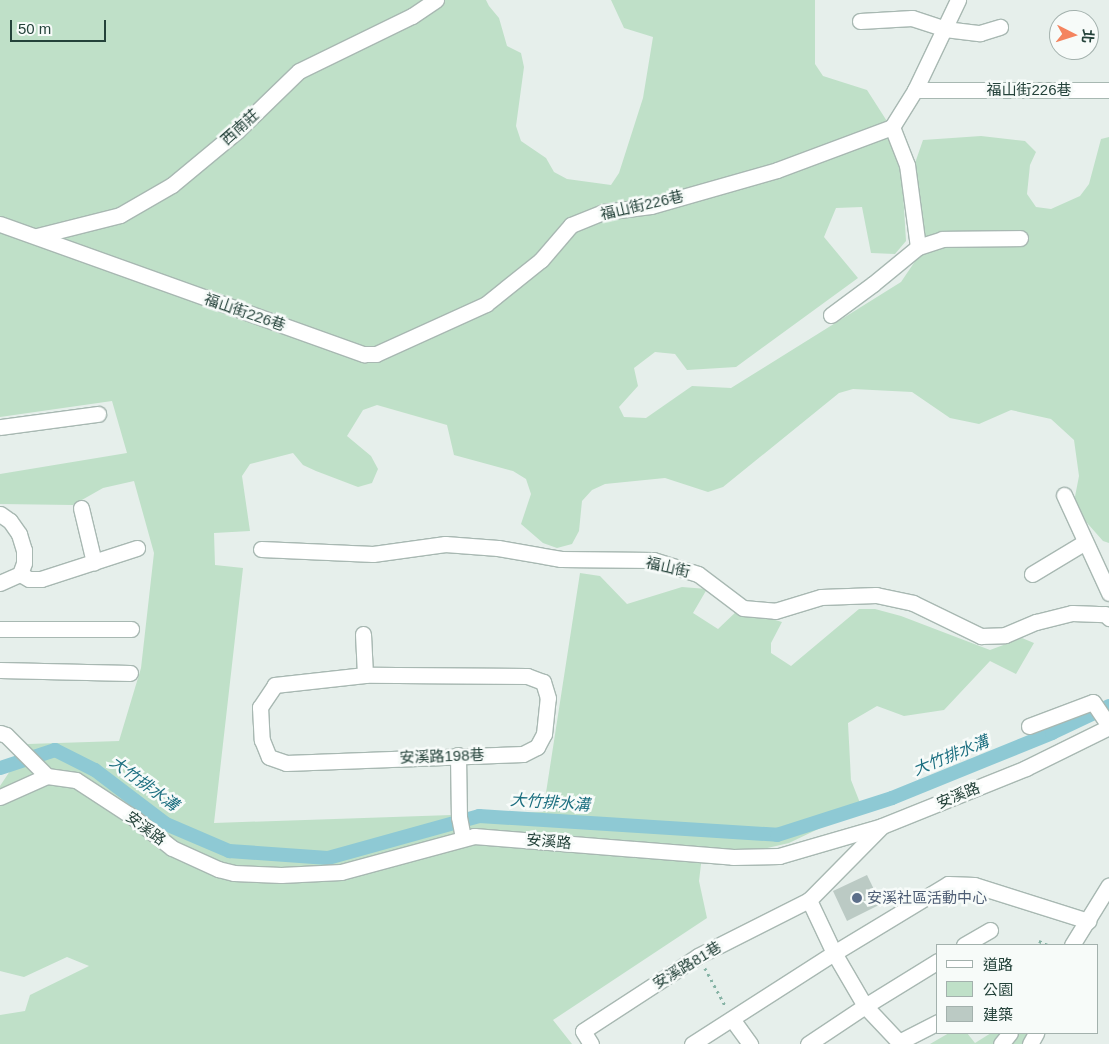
<!DOCTYPE html>
<html>
<head>
<meta charset="utf-8">
<style>
  body { margin:0 }
  #map { position:relative; width:1109px; height:1044px; overflow:hidden; background:#e6efeb; font-family:Arial,"Noto Sans TC",sans-serif }
  div>[style] { position:absolute }
  .green>* { inset:0; background:#bfe0c8 }
  .canal>* { height:14px; margin:-7px; padding:0 7px; transform-origin:7px; border-radius:7px; background:#8ec9d4 }
  .building>* { inset:0; background:#bbcac4 }
  .path>* { height:2.5px; margin-top:-1.25px; transform-origin:0; background:repeating-linear-gradient(90deg,#86b3a5 0 2.5px,transparent 0 6.5px) }
  .roads { filter:drop-shadow(1px 0 #a8b8b2) drop-shadow(-1px 0 #a8b8b2) drop-shadow(0 1px #a8b8b2) drop-shadow(0 -1px #a8b8b2) }
  .minor>* { height:15px; margin:-7.5px; padding:0 7.5px; transform-origin:7.5px; border-radius:7.5px; background:#fff }
  .dots>* { width:14px; height:14px; translate:-50% -50%; box-sizing:border-box; border:2px solid #f7fbf9; border-radius:50% }
  span { translate:-50% -50%; white-space:nowrap; text-align:center; line-height:1.15; -webkit-text-stroke:5px #f7fbf9; paint-order:stroke }
  .street-label { font-size:15px; color:#24423a }
  .service-label { font-size:15px; color:#4e5e75 }
  .left { translate:0 -50%; text-align:left }
  .water-label { font-size:16px; color:#1c6f80; font-style:italic }
  .legend { position:absolute; left:936px; top:944px; width:162px; height:90px; box-sizing:border-box; background:#f7fbf9; border:1px solid #a3b1ad; margin:0; padding:6px 9px; list-style:none; font-size:15px; color:#24423a }
  .legend li { display:flex; align-items:center; gap:10px; height:25px }
  .legend b { width:25px; border:1px solid #a3b1ad }
  .north { position:absolute; left:1049px; top:10px; width:50px; height:50px; box-sizing:border-box; background:#f7fbf9; border:1px solid #a3b1ad; border-radius:50%; rotate:95deg; font-size:14px; font-weight:700; line-height:20px; text-align:center; color:#24423a }
  .north::after { content:''; display:block; margin:auto; width:18px; height:22px; background:#f4845f; clip-path:polygon(50% 0,100% 100%,50% 72%,0 100%) }
  .scale { position:absolute; left:10px; top:20px; width:96px; height:22px; box-sizing:border-box; border:2px solid #24423a; border-top:0; padding-left:6px; font-size:15px; line-height:18px; white-space:nowrap; color:#24423a; -webkit-text-stroke:4px #f7fbf9; paint-order:stroke }
</style>
</head>
<body>
<div id="map">
  <div class="green">
    <i style="clip-path:polygon(0 0,486px 0,489px 6px,499px 18px,507px 46px,521px 53px,524px 67px,516px 126px,521px 141px,546px 158px,554px 172px,567px 179px,611px 185px,619px 173px,643px 98px,653px 37px,624px 28px,611px 0,815px 0,815px 64px,823px 76px,867px 90px,892px 129px,901px 158px,906px 241px,895px 254px,871px 253px,862px 207px,836px 208px,824px 237px,858px 278px,736px 367px,687px 370px,675px 354px,655px 352px,634px 368px,638px 386px,619px 407px,624px 417px,646px 418px,692px 386px,731px 388px,901px 282px,924px 248px,914px 166px,923px 140px,981px 136px,1025px 141px,1036px 152px,1030px 165px,1027px 194px,1036px 207px,1051px 209px,1080px 196px,1089px 184px,1101px 139px,1109px 137px,1109px 543px,1103px 541px,1073px 507px,1079px 476px,1074px 440px,1051px 419px,1011px 410px,979px 424px,950px 418px,912px 392px,853px 389px,839px 393px,723px 487px,708px 492px,665px 478px,605px 484px,592px 490px,582px 501px,579px 531px,572px 544px,557px 548px,543px 543px,521px 524px,531px 494px,526px 479px,513px 471px,454px 455px,447px 425px,377px 405px,363px 410px,347px 436px,371px 456px,378px 469px,372px 483px,358px 487px,316px 471px,303px 465px,293px 453px,250px 464px,242px 476px,250px 531px,214px 533px,215px 565px,243px 568px,214px 823px,543px 812px,580px 573px,600px 576px,627px 604px,682px 587px,707px 589px,693px 613px,718px 629px,739px 609px,782px 622px,771px 643px,771px 653px,791px 666px,859px 609px,875px 609px,901px 616px,990px 650px,1022px 638px,1034px 643px,1016px 674px,990px 661px,944px 710px,904px 716px,877px 706px,848px 723px,851px 780px,862px 808px,789px 843px,746px 853px,702px 856px,699px 881px,707px 918px,553px 1020px,572px 1044px,0 1044px,0 1015px,25px 1011px,30px 995px,89px 966px,67px 957px,24px 977px,0 971px,0 786px,28px 744px,119px 741px,141px 668px,154px 553px,134px 481px,103px 488px,73px 505px,0 504px,0 474px,127px 453px,112px 401px,0 417px)"></i>
    <i style="clip-path:polygon(949px 1033px,967px 1033px,975px 1043px,991px 1033px,1032px 1033px,1026px 1044px,930px 1044px)"></i>
  </div>
  <div class="canal">
    <i style="left:0;top:768px;width:58px;rotate:-18.1deg"></i>
    <i style="left:55px;top:750px;width:45px;rotate:26.6deg"></i>
    <i style="left:95px;top:770px;width:89px;rotate:37.3deg"></i>
    <i style="left:166px;top:824px;width:69px;rotate:23.2deg"></i>
    <i style="left:229px;top:851px;width:99px;rotate:4deg"></i>
    <i style="left:328px;top:858px;width:157px;rotate:-15.5deg"></i>
    <i style="left:479px;top:816px;width:299px;rotate:3.6deg"></i>
    <i style="left:777px;top:835px;width:121px;rotate:-17.8deg"></i>
    <i style="left:892px;top:798px;width:173px;rotate:-22.1deg"></i>
    <i style="left:1052px;top:733px;width:63px;rotate:-25.3deg"></i>
  </div>
  <div class="building">
    <i style="clip-path:polygon(867px 875px,881px 904px,847px 921px,833px 891px)"></i>
  </div>
  <div class="path">
    <i style="left:1039px;top:941px;width:10px;rotate:24deg"></i>
    <i style="left:705px;top:968px;width:44px;rotate:61.7deg"></i>
  </div>
  <div class="roads">
    <div class="minor">
      <i style="left:860px;top:21px;width:52px;rotate:-3.3deg"></i>
      <i style="left:912px;top:18px;width:35px;rotate:18deg"></i>
      <i style="left:945px;top:29px;width:35px;rotate:7deg"></i>
      <i style="left:980px;top:33px;width:21px;rotate:-17deg"></i>
      <i style="left:915px;top:90px;width:194px"></i>
      <i style="left:0;top:224px;width:387px;rotate:19.7deg"></i>
      <i style="left:364px;top:354px;width:12px"></i>
      <i style="left:376px;top:354px;width:121px;rotate:-24.4deg"></i>
      <i style="left:486px;top:304px;width:70px;rotate:-38.7deg"></i>
      <i style="left:541px;top:260px;width:46px;rotate:-49.4deg"></i>
      <i style="left:571px;top:225px;width:35px;rotate:-22deg"></i>
      <i style="left:604px;top:212px;width:47px;rotate:-7.3deg"></i>
      <i style="left:651px;top:206px;width:131px;rotate:-15.9deg"></i>
      <i style="left:777px;top:170px;width:123px;rotate:-20.5deg"></i>
      <i style="left:892px;top:127px;width:44px;rotate:-58.1deg"></i>
      <i style="left:915px;top:90px;width:100px;rotate:-64.5deg"></i>
      <i style="left:37px;top:236px;width:86px;rotate:-14.2deg"></i>
      <i style="left:120px;top:215px;width:60px;rotate:-30deg"></i>
      <i style="left:172px;top:185px;width:85px;rotate:-39.7deg"></i>
      <i style="left:237px;top:131px;width:86px;rotate:-44.1deg"></i>
      <i style="left:299px;top:71px;width:126px;rotate:-26deg"></i>
      <i style="left:412px;top:16px;width:29px;rotate:-34deg"></i>
      <i style="left:918px;top:247px;width:25px;rotate:-18deg"></i>
      <i style="left:942px;top:239px;width:78px;rotate:-0.7deg"></i>
      <i style="left:831px;top:315px;width:52px;rotate:-36.4deg"></i>
      <i style="left:873px;top:284px;width:58px;rotate:-39.4deg"></i>
      <i style="left:918px;top:247px;width:83px;rotate:-97.6deg"></i>
      <i style="left:907px;top:165px;width:41px;rotate:-111.5deg"></i>
      <i style="left:0;top:427px;width:99px;rotate:-7.6deg"></i>
      <i style="left:1064px;top:495px;width:108px;rotate:65.3deg"></i>
      <i style="left:81px;top:508px;width:56px;rotate:76.5deg"></i>
      <i style="left:0;top:514px;width:12px;rotate:35deg"></i>
      <i style="left:10px;top:521px;width:16px;rotate:55deg"></i>
      <i style="left:19px;top:534px;width:17px;rotate:73deg"></i>
      <i style="left:24px;top:550px;width:13px;rotate:90deg"></i>
      <i style="left:24px;top:563px;width:12px;rotate:110deg"></i>
      <i style="left:20px;top:574px;width:22px;rotate:156deg"></i>
      <i style="left:261px;top:549px;width:112px;rotate:2.6deg"></i>
      <i style="left:373px;top:554px;width:73px;rotate:-7.9deg"></i>
      <i style="left:445px;top:544px;width:53px;rotate:4.3deg"></i>
      <i style="left:498px;top:548px;width:64px;rotate:9.9deg"></i>
      <i style="left:561px;top:559px;width:92px;rotate:0.6deg"></i>
      <i style="left:653px;top:560px;width:47px;rotate:17.3deg"></i>
      <i style="left:698px;top:574px;width:56px;rotate:37.1deg"></i>
      <i style="left:743px;top:608px;width:32px;rotate:5deg"></i>
      <i style="left:775px;top:611px;width:48px;rotate:-16.9deg"></i>
      <i style="left:821px;top:597px;width:55px;rotate:-2.1deg"></i>
      <i style="left:876px;top:595px;width:38px;rotate:12deg"></i>
      <i style="left:913px;top:603px;width:76px;rotate:25.9deg"></i>
      <i style="left:981px;top:636px;width:24px;rotate:-2deg"></i>
      <i style="left:1005px;top:635px;width:34px;rotate:-23deg"></i>
      <i style="left:1036px;top:622px;width:37px;rotate:-14deg"></i>
      <i style="left:1072px;top:613px;width:33px;rotate:2deg"></i>
      <i style="left:1105px;top:614px;width:6px;rotate:45deg"></i>
      <i style="left:20px;top:574px;width:10px;rotate:29deg"></i>
      <i style="left:29px;top:579px;width:12px"></i>
      <i style="left:41px;top:579px;width:101px;rotate:-17.9deg"></i>
      <i style="left:1032px;top:574px;width:62px;rotate:-31.1deg"></i>
      <i style="left:0;top:629px;width:131px"></i>
      <i style="left:363px;top:634px;width:41px;rotate:87.2deg"></i>
      <i style="left:365px;top:675px;width:91px;rotate:173.7deg"></i>
      <i style="left:275px;top:685px;width:27px;rotate:124deg"></i>
      <i style="left:260px;top:707px;width:33px;rotate:87deg"></i>
      <i style="left:262px;top:740px;width:18px;rotate:68deg"></i>
      <i style="left:269px;top:757px;width:18px;rotate:19deg"></i>
      <i style="left:286px;top:763px;width:237px;rotate:-2.2deg"></i>
      <i style="left:523px;top:754px;width:16px;rotate:-27deg"></i>
      <i style="left:537px;top:747px;width:15px;rotate:-62deg"></i>
      <i style="left:544px;top:734px;width:36px;rotate:-84deg"></i>
      <i style="left:548px;top:698px;width:17px;rotate:-107deg"></i>
      <i style="left:543px;top:682px;width:17px;rotate:-159deg"></i>
      <i style="left:527px;top:676px;width:162px;rotate:-179.6deg"></i>
      <i style="left:0;top:670px;width:130px;rotate:1.3deg"></i>
      <i style="left:1029px;top:726px;width:68px;rotate:-20.6deg"></i>
      <i style="left:1093px;top:702px;width:29px;rotate:56deg"></i>
      <i style="left:0;top:733px;width:6px;rotate:18deg"></i>
      <i style="left:6px;top:735px;width:58px;rotate:45deg"></i>
      <i style="left:458px;top:755px;width:62px;rotate:89.1deg"></i>
      <i style="left:459px;top:817px;width:21px;rotate:79deg"></i>
      <i style="left:0;top:797px;width:51px;rotate:-24.1deg"></i>
      <i style="left:47px;top:776px;width:29px;rotate:8deg"></i>
      <i style="left:76px;top:780px;width:69px;rotate:33.2deg"></i>
      <i style="left:134px;top:818px;width:48px;rotate:38.3deg"></i>
      <i style="left:172px;top:848px;width:51px;rotate:24.5deg"></i>
      <i style="left:218px;top:869px;width:16px;rotate:14deg"></i>
      <i style="left:234px;top:873px;width:47px;rotate:2.4deg"></i>
      <i style="left:281px;top:875px;width:60px;rotate:-2.9deg"></i>
      <i style="left:341px;top:872px;width:138px;rotate:-15.1deg"></i>
      <i style="left:474px;top:836px;width:260px;rotate:4.6deg"></i>
      <i style="left:733px;top:857px;width:46px;rotate:-1.2deg"></i>
      <i style="left:779px;top:856px;width:107px;rotate:-16.2deg"></i>
      <i style="left:882px;top:826px;width:155px;rotate:-21.9deg"></i>
      <i style="left:1026px;top:768px;width:93px;rotate:-26.3deg"></i>
      <i style="left:964px;top:945px;width:30px;rotate:-30deg"></i>
      <i style="left:1072px;top:945px;width:70px;rotate:-58.3deg"></i>
      <i style="left:938px;top:961px;width:86px;rotate:148.3deg"></i>
      <i style="left:865px;top:1006px;width:61px;rotate:-120.3deg"></i>
      <i style="left:834px;top:953px;width:133px;rotate:-31.2deg"></i>
      <i style="left:948px;top:884px;width:26px;rotate:2deg"></i>
      <i style="left:974px;top:885px;width:120px;rotate:17.5deg"></i>
      <i style="left:732px;top:1019px;width:31px;rotate:54deg"></i>
      <i style="left:591px;top:1044px;width:15px;rotate:-122deg"></i>
      <i style="left:583px;top:1031px;width:137px;rotate:-33.1deg"></i>
      <i style="left:698px;top:956px;width:124px;rotate:-26.8deg"></i>
      <i style="left:809px;top:900px;width:103px;rotate:-45.4deg"></i>
      <i style="left:692px;top:1044px;width:169px;rotate:-32.7deg"></i>
      <i style="left:834px;top:953px;width:59px;rotate:-115.3deg"></i>
      <i style="left:808px;top:1044px;width:69px;rotate:-33.7deg"></i>
      <i style="left:865px;top:1006px;width:50px;rotate:46.6deg"></i>
      <i style="left:899px;top:1042px;width:44px;rotate:-27.1deg"></i>
      <i style="left:1001px;top:1044px;width:14px;rotate:-51deg"></i>
      <i style="left:1030px;top:1044px;width:13px;rotate:-61deg"></i>
    </div>
  </div>
  <div class="dots">
    <i style="left:857px;top:898px;background:#5c6f8a"></i>
  </div>
  <div class="street-label">
    <span style="left:1029px;top:90px">福山街226巷</span>
    <span style="left:240px;top:127px;rotate:-42deg">西南莊</span>
    <span style="left:642px;top:205px;rotate:-13deg">福山街226巷</span>
    <span style="left:245px;top:312px;rotate:19deg">福山街226巷</span>
    <span style="left:668px;top:567px;rotate:13deg">福山街</span>
    <span style="left:442px;top:756px;rotate:-2deg">安溪路198巷</span>
    <span style="left:958px;top:795px;rotate:-22deg">安溪路</span>
    <span style="left:146px;top:828px;rotate:37deg">安溪路</span>
    <span style="left:549px;top:841px;rotate:5deg">安溪路</span>
    <span style="left:687px;top:965px;rotate:-31deg">安溪路81巷</span>
  </div>
  <div class="service-label">
    <span class="left" style="left:867px;top:898px">安溪社區活動中心</span>
  </div>
  <div class="water-label">
    <span style="left:951px;top:756px;rotate:-22deg">大竹排水溝</span>
    <span style="left:144px;top:784px;rotate:36deg">大竹排水溝</span>
    <span style="left:550px;top:803px;rotate:4deg">大竹排水溝</span>
  </div>
  <ul class="legend">
  <li><b style="height:6px;background:#fff"></b>道路</li>
  <li><b style="height:14px;background:#bfe0c8"></b>公園</li>
  <li><b style="height:14px;background:#bbcac4"></b>建築</li>
  </ul>
  <div class="north">北</div>
  <div class="scale">50 m</div>
</div>
</body>
</html>
